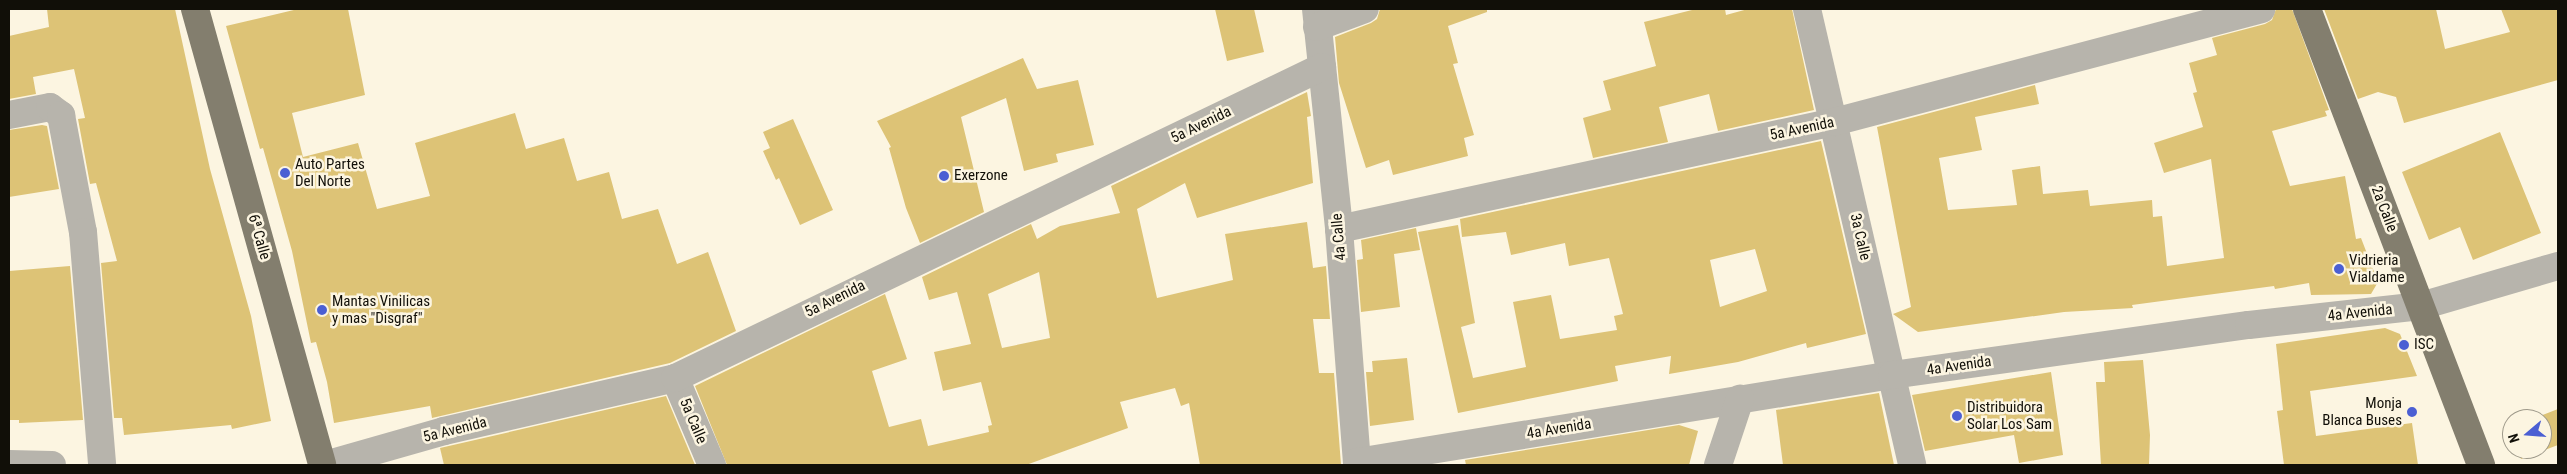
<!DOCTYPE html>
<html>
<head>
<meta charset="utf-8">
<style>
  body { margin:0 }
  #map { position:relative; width:2567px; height:474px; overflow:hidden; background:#fcf5e1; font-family:"Roboto Condensed",sans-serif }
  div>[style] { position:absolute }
  .building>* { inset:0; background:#ddc376 }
  .minor>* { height:28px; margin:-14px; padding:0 14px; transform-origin:14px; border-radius:14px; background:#b7b4ac }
  .major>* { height:28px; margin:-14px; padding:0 14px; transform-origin:14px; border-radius:14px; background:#837e6e }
  .dots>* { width:14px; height:14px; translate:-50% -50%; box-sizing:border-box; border:2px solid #fcf5e1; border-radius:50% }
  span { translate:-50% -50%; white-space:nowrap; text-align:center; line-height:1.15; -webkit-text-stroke:5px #fcf5e1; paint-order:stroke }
  .street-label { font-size:15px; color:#110f08 }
  .poi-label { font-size:15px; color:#110f08 }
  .left { translate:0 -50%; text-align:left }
  .right { translate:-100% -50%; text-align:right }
  .frame { position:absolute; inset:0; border:10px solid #110f08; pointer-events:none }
  .north { position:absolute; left:2502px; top:409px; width:50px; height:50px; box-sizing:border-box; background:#fcf5e1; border:1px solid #9e998a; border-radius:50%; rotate:252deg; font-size:14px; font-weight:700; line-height:20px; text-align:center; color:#110f08 }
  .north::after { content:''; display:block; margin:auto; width:18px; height:22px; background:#4b5fd3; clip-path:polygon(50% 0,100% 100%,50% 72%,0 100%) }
</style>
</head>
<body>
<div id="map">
  <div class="building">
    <i style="clip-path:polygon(47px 9px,175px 9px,210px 169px,251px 316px,271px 421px,232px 429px,231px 425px,124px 435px,122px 418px,114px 418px,101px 263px,117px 261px,96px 183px,90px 184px,78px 119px,85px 118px,74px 69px,33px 77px,36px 94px,9px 99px,9px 36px,49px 27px)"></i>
    <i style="clip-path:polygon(298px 9px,348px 9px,365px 95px,292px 113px,303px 157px,358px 143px,377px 209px,430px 196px,415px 143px,515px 113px,526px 149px,564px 138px,577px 181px,609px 172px,622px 219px,658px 209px,677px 264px,708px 252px,736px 331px,670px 363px,432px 418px,430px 406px,334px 423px,327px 382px,316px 342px,311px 343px,292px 251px,263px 148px,260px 149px,226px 26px)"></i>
    <i style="clip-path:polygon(1215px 9px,1254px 9px,1264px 52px,1227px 61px)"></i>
    <i style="clip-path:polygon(1380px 9px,1487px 9px,1487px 12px,1448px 26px,1458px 63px,1453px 64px,1474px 135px,1464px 138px,1468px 156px,1393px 175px,1389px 160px,1366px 168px,1339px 83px,1335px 37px,1371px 23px,1377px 19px)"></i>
    <i style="clip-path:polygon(1696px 9px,1725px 9px,1726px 15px,1748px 9px,1792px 9px,1814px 110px,1718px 131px,1709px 94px,1659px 107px,1668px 142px,1593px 158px,1583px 118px,1611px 110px,1603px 81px,1656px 66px,1644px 22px)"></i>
    <i style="clip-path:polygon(2276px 9px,2292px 9px,2329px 110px,2325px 111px,2327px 116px,2272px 131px,2290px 186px,2345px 176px,2356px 239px,2361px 238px,2378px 282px,2371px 294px,2311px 295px,2309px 283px,2275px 289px,2274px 286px,2132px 305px,2133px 308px,2064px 312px,1918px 332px,1893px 314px,1911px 307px,1877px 127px,2035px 85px,2039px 104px,1975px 117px,1982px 150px,1939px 158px,1948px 210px,2017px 205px,2012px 170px,2040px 166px,2043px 194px,2088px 190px,2090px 206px,2152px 200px,2153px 217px,2162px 216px,2167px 266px,2224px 258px,2211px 159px,2164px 173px,2154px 143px,2203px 127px,2193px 93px,2197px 92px,2189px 63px,2217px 55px,2212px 38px,2265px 24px,2272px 20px)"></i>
    <i style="clip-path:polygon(2324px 9px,2436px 9px,2445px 49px,2510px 32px,2501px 9px,2558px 9px,2558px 80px,2404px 123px,2396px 97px,2378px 92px,2358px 99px)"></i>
    <i style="clip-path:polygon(1023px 58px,1037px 89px,1078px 80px,1094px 145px,1056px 154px,1058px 162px,1024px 171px,1006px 98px,961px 117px,984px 212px,920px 243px,906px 208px,889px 148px,891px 147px,877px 121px)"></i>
    <i style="clip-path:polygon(evenodd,1307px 92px,1311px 116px,1307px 117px,1313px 183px,1197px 218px,1185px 183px,1137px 209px,1157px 298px,1233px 280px,1225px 234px,1307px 222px,1313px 268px,1326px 266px,1330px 319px,1313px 319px,1319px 373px,1334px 373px,1341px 465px,1200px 465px,1189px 403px,1181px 406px,1175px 388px,1120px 402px,1128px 428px,1026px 465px,727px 465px,695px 386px,885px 294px,907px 359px,872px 371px,889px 427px,921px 419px,928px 446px,989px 432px,988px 426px,992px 425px,981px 382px,943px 391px,934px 352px,971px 344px,957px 292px,929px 300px,922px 277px,1031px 224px,1037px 239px,1060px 226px,1120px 213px,1111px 186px,1307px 92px,1039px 272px,1050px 338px,1002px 348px,988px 294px,1039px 272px)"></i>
    <i style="clip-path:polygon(793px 119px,833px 210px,800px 225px,779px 178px,776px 180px,763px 151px,770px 148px,763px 132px)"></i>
    <i style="clip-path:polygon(42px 125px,47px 126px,59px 189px,9px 197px,9px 130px)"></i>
    <i style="clip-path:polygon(2500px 132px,2541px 233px,2473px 260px,2460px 227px,2429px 240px,2402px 172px)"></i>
    <i style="clip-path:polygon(evenodd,1821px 141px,1866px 334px,1807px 348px,1806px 343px,1738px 362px,1669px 374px,1671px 356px,1615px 366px,1618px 381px,1458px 413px,1418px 232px,1458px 225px,1475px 323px,1461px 327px,1473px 378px,1526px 367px,1513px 302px,1551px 295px,1560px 339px,1617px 330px,1614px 316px,1623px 314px,1609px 258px,1569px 266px,1565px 243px,1511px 255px,1506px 232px,1462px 237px,1460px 219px,1821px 141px,1755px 249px,1767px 291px,1720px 307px,1710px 260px,1755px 249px)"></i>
    <i style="clip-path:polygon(1416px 228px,1420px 250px,1394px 254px,1400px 307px,1361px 312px,1357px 260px,1363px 259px,1361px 240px)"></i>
    <i style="clip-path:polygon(70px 266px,83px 420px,19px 423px,19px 420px,9px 420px,9px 271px)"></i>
    <i style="clip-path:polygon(2385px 328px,2400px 334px,2417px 376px,2310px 391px,2316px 436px,2412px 423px,2418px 465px,2284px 465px,2277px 411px,2283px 410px,2276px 344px)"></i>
    <i style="clip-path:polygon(1407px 358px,1414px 420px,1370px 426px,1366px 372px,1373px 372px,1372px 361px)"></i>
    <i style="clip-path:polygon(2143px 360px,2150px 435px,2149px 465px,2101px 465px,2096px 382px,2105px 382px,2104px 362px)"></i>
    <i style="clip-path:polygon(2051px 372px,2063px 455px,2019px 463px,2014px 435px,1925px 451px,1912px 395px)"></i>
    <i style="clip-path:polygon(1879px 393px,1894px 465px,1783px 465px,1776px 410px)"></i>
    <i style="clip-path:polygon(666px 396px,695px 465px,444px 465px,440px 448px)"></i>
    <i style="clip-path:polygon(2558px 409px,2558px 445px,2521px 459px,2517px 449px,2542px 449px,2542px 419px,2532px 419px)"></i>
    <i style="clip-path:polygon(1679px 425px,1698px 431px,1689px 465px,1466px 465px,1465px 460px)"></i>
  </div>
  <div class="minor">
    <i style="left:1316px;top:9px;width:221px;rotate:84deg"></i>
    <i style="left:1339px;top:229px;width:237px;rotate:85.6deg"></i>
    <i style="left:1807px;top:9px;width:468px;rotate:77deg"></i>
    <i style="left:1317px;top:27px;width:51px;rotate:-20.6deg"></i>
    <i style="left:9px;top:115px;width:42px;rotate:-11deg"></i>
    <i style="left:50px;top:107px;width:14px;rotate:36deg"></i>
    <i style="left:61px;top:115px;width:119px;rotate:79.4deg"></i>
    <i style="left:83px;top:232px;width:234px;rotate:85.3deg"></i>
    <i style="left:1339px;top:229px;width:506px;rotate:-12.2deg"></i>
    <i style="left:1834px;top:122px;width:442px;rotate:-14.8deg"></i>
    <i style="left:675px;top:378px;width:95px;rotate:67deg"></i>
    <i style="left:1357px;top:462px;width:542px;rotate:-9.24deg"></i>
    <i style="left:1892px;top:375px;width:360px;rotate:-8deg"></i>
    <i style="left:2249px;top:325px;width:173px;rotate:-6.3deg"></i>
    <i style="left:2421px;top:306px;width:143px;rotate:-16.3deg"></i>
    <i style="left:9px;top:464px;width:43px;rotate:1.3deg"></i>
    <i style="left:325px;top:465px;width:124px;rotate:-15.9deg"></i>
    <i style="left:444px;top:431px;width:237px;rotate:-12.9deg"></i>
    <i style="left:675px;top:378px;width:718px;rotate:-25.67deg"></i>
    <i style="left:1718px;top:465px;width:70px;rotate:-71.6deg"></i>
  </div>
  <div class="major">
    <i style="left:195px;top:9px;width:473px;rotate:74.4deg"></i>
    <i style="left:2307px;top:9px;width:488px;rotate:69.1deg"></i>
  </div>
  <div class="dots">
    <i style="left:285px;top:173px;background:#4b5fd3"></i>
    <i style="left:944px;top:176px;background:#4b5fd3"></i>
    <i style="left:2339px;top:269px;background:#4b5fd3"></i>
    <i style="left:322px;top:310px;background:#4b5fd3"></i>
    <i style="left:2404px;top:345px;background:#4b5fd3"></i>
    <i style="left:2412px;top:412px;background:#4b5fd3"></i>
    <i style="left:1957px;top:416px;background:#4b5fd3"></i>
  </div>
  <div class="street-label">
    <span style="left:1201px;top:125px;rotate:-26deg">5a Avenida</span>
    <span style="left:1802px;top:129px;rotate:-12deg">5a Avenida</span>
    <span style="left:2384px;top:209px;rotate:69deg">2a Calle</span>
    <span style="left:259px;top:237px;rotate:74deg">6ª Calle</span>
    <span style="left:1339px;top:237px;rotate:-95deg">4a Calle</span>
    <span style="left:1860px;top:237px;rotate:77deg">3a Calle</span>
    <span style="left:835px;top:299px;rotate:-26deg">5a Avenida</span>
    <span style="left:2360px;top:313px;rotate:-6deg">4a Avenida</span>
    <span style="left:1959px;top:366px;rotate:-8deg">4a Avenida</span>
    <span style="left:693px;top:421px;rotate:67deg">5a Calle</span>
    <span style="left:1559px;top:429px;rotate:-9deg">4a Avenida</span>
    <span style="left:455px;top:430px;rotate:-14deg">5a Avenida</span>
  </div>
  <div class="poi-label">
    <span class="left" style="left:295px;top:173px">Auto Partes<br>Del Norte</span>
    <span class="left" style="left:954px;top:176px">Exerzone</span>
    <span class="left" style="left:2349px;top:269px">Vidrieria<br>Vialdame</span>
    <span class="left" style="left:332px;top:310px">Mantas Vinilicas<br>y mas "Disgraf"</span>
    <span class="left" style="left:2414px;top:345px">ISC</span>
    <span class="right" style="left:2402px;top:412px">Monja<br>Blanca Buses</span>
    <span class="left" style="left:1967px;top:416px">Distribuidora<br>Solar Los Sam</span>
  </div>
  <div class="frame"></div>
  <div class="north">N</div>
</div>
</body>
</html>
